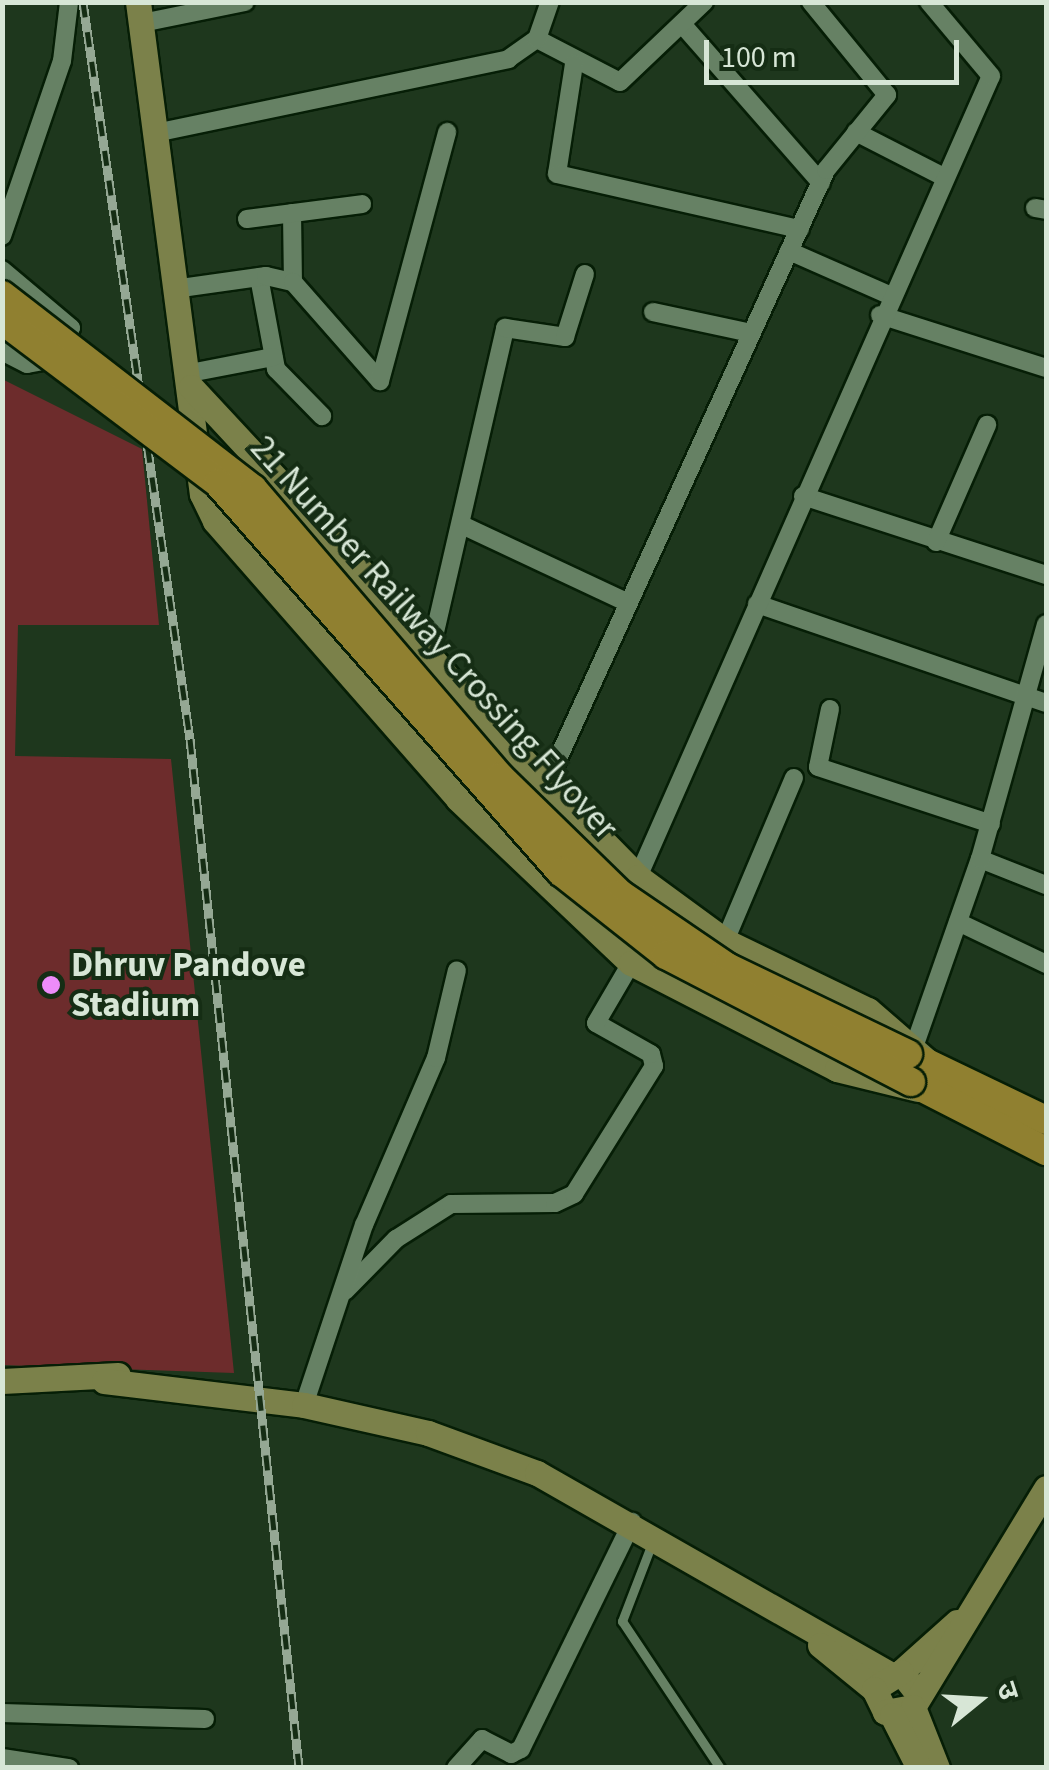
<!DOCTYPE html>
<html>
<head>
<meta charset="utf-8">
<style>
  body { margin:0 }
  #map { position:relative; width:1049px; height:1770px; overflow:hidden; background:#1e371d; font-family:"Source Sans 3","Noto Sans Devanagari",sans-serif }
  div>[style] { position:absolute }
  .green>* { inset:0; background:#6d2c2c }
  .roads { filter:drop-shadow(2px 0 #061e06) drop-shadow(-2px 0 #061e06) drop-shadow(0 2px #061e06) drop-shadow(0 -2px #061e06) }
  .lane>* { height:9px; margin:-4.5px; padding:0 4.5px; transform-origin:4.5px; border-radius:4.5px; background:#668164 }
  .street>* { height:18px; margin:-9px; padding:0 9px; transform-origin:9px; border-radius:9px; background:#668164 }
  .secondary>* { height:25px; margin:-12.5px; padding:0 12.5px; transform-origin:12.5px; border-radius:12.5px; background:#7b814a }
  .primary>* { height:28px; margin:-14px; padding:0 14px; transform-origin:14px; border-radius:14px; background:#908030 }
  .rail>* { height:9px; margin-top:-4.5px; transform-origin:0; background:repeating-linear-gradient(90deg,#152d14 0 15px,#95a894 0 30px); box-sizing:border-box; border-block:2px solid #95a894 }
  .bridges { filter:drop-shadow(2px 0 #061e06) drop-shadow(-2px 0 #061e06) drop-shadow(0 2px #061e06) drop-shadow(0 -2px #061e06) }
  .primary-bridge>* { height:28px; margin:-14px; padding:0 14px; transform-origin:14px; border-radius:14px; background:#908030 }
  .dots>* { width:28px; height:28px; translate:-50% -50%; box-sizing:border-box; border:5px solid #152d14; border-radius:50% }
  span { translate:-50% -50%; white-space:nowrap; text-align:center; line-height:1.15; -webkit-text-stroke:8px #152d14; paint-order:stroke }
  .street-label { font-size:35px; color:#d7e6d6 }
  .poi-label { font-size:35px; color:#d7e6d6; font-weight:700 }
  .left { translate:0 -50%; text-align:left }
  .frame { position:absolute; inset:0; border:5px solid #d7e6d6; pointer-events:none }
  .north { position:absolute; left:929px; top:1650px; width:100px; height:100px; -webkit-text-stroke:8px #152d14; paint-order:stroke; rotate:72deg; font-size:28px; font-weight:700; line-height:40px; text-align:center; color:#d7e6d6 }
  .north::after { content:''; display:block; margin:auto; width:35px; height:45px; background:#d7e6d6; clip-path:polygon(50% 0,100% 100%,50% 72%,0 100%) }
  .scale { position:absolute; left:704px; top:40px; width:255px; height:45px; box-sizing:border-box; border:5px solid #d7e6d6; border-top:0; padding-left:12px; font-size:30px; line-height:35px; white-space:nowrap; color:#d7e6d6; -webkit-text-stroke:8px #152d14; paint-order:stroke }
</style>
</head>
<body>
<div id="map">
  <div class="green">
    <i style="clip-path:polygon(2px 379px,142px 449px,159px 625px,18px 625px,15px 756px,171px 759px,234px 1373px,3px 1365px)"></i>
  </div>
  <div class="roads">
    <div class="lane">
      <i style="left:652px;top:1543px;width:84px;rotate:111deg"></i>
      <i style="left:622px;top:1621px;width:177px;rotate:56.3deg"></i>
    </div>
    <div class="street">
      <i style="left:142px;top:23px;width:105px;rotate:-11.5deg"></i>
      <i style="left:682px;top:24px;width:211px;rotate:48.8deg"></i>
      <i style="left:537px;top:39px;width:93px;rotate:27.4deg"></i>
      <i style="left:620px;top:82px;width:116px;rotate:-43.6deg"></i>
      <i style="left:574px;top:64px;width:111px;rotate:98.8deg"></i>
      <i style="left:557px;top:174px;width:249px;rotate:12.8deg"></i>
      <i style="left:160px;top:132px;width:356px;rotate:-11.8deg"></i>
      <i style="left:508px;top:59px;width:35px;rotate:-35deg"></i>
      <i style="left:537px;top:39px;width:39px;rotate:-71deg"></i>
      <i style="left:856px;top:132px;width:94px;rotate:27.1deg"></i>
      <i style="left:1035px;top:208px;width:11px;rotate:10deg"></i>
      <i style="left:292px;top:213px;width:69px;rotate:89.2deg"></i>
      <i style="left:247px;top:219px;width:116px;rotate:-7.4deg"></i>
      <i style="left:2px;top:236px;width:185px;rotate:-71.1deg"></i>
      <i style="left:62px;top:61px;width:59px;rotate:-83.2deg"></i>
      <i style="left:789px;top:251px;width:109px;rotate:23.7deg"></i>
      <i style="left:2px;top:270px;width:90px;rotate:40deg"></i>
      <i style="left:71px;top:328px;width:39px;rotate:125deg"></i>
      <i style="left:49px;top:360px;width:22px;rotate:170deg"></i>
      <i style="left:27px;top:364px;width:28px;rotate:-153deg"></i>
      <i style="left:259px;top:277px;width:94px;rotate:79.5deg"></i>
      <i style="left:276px;top:369px;width:66px;rotate:45.6deg"></i>
      <i style="left:181px;top:288px;width:86px;rotate:-8deg"></i>
      <i style="left:266px;top:276px;width:28px;rotate:13deg"></i>
      <i style="left:293px;top:282px;width:132px;rotate:48.7deg"></i>
      <i style="left:380px;top:381px;width:258px;rotate:-74.9deg"></i>
      <i style="left:653px;top:312px;width:100px;rotate:12.1deg"></i>
      <i style="left:880px;top:315px;width:174px;rotate:17.7deg"></i>
      <i style="left:190px;top:373px;width:85px;rotate:-10.9deg"></i>
      <i style="left:803px;top:496px;width:256px;rotate:18deg"></i>
      <i style="left:464px;top:526px;width:179px;rotate:25.1deg"></i>
      <i style="left:936px;top:542px;width:128px;rotate:-66.4deg"></i>
      <i style="left:757px;top:604px;width:305px;rotate:18.9deg"></i>
      <i style="left:429px;top:658px;width:339px;rotate:-77deg"></i>
      <i style="left:505px;top:328px;width:61px;rotate:8.5deg"></i>
      <i style="left:565px;top:337px;width:66px;rotate:-72.4deg"></i>
      <i style="left:830px;top:709px;width:59px;rotate:101.7deg"></i>
      <i style="left:818px;top:767px;width:182px;rotate:18.2deg"></i>
      <i style="left:545px;top:787px;width:678px;rotate:-65.51deg"></i>
      <i style="left:826px;top:170px;width:97px;rotate:-50.9deg"></i>
      <i style="left:887px;top:95px;width:120px;rotate:-129.3deg"></i>
      <i style="left:980px;top:859px;width:71px;rotate:21.5deg"></i>
      <i style="left:638px;top:877px;width:875px;rotate:-66.22deg"></i>
      <i style="left:991px;top:76px;width:97px;rotate:-130deg"></i>
      <i style="left:958px;top:922px;width:98px;rotate:25.5deg"></i>
      <i style="left:725px;top:941px;width:177px;rotate:-67.1deg"></i>
      <i style="left:914px;top:1047px;width:199px;rotate:-70.7deg"></i>
      <i style="left:980px;top:859px;width:244px;rotate:-74.3deg"></i>
      <i style="left:345px;top:1291px;width:73px;rotate:-45.6deg"></i>
      <i style="left:396px;top:1239px;width:65px;rotate:-32.5deg"></i>
      <i style="left:451px;top:1204px;width:104px;rotate:-0.6deg"></i>
      <i style="left:555px;top:1203px;width:21px;rotate:-25deg"></i>
      <i style="left:574px;top:1194px;width:151px;rotate:-58deg"></i>
      <i style="left:654px;top:1066px;width:12px;rotate:-104deg"></i>
      <i style="left:651px;top:1054px;width:63px;rotate:-150.6deg"></i>
      <i style="left:596px;top:1023px;width:69px;rotate:-59.7deg"></i>
      <i style="left:304px;top:1405px;width:190px;rotate:-71.6deg"></i>
      <i style="left:364px;top:1225px;width:182px;rotate:-66.7deg"></i>
      <i style="left:436px;top:1058px;width:90px;rotate:-76.6deg"></i>
      <i style="left:2px;top:1713px;width:203px;rotate:1.7deg"></i>
      <i style="left:2px;top:1758px;width:68px;rotate:8.5deg"></i>
      <i style="left:456px;top:1768px;width:39px;rotate:-48deg"></i>
      <i style="left:482px;top:1739px;width:33px;rotate:27deg"></i>
      <i style="left:511px;top:1754px;width:11px;rotate:-27deg"></i>
      <i style="left:521px;top:1749px;width:253px;rotate:-63.9deg"></i>
    </div>
    <div class="secondary">
      <i style="left:138px;top:2px;width:496px;rotate:82.6deg"></i>
      <i style="left:202px;top:494px;width:30px;rotate:64deg"></i>
      <i style="left:215px;top:521px;width:369px;rotate:48.8deg"></i>
      <i style="left:458px;top:799px;width:238px;rotate:43.5deg"></i>
      <i style="left:631px;top:963px;width:232px;rotate:27.2deg"></i>
      <i style="left:837px;top:1069px;width:83px;rotate:13.9deg"></i>
      <i style="left:191px;top:387px;width:236px;rotate:47.1deg"></i>
      <i style="left:352px;top:560px;width:192px;rotate:50.9deg"></i>
      <i style="left:473px;top:709px;width:235px;rotate:45.5deg"></i>
      <i style="left:638px;top:877px;width:108px;rotate:36.3deg"></i>
      <i style="left:725px;top:941px;width:159px;rotate:25.8deg"></i>
      <i style="left:868px;top:1010px;width:79px;rotate:40.9deg"></i>
      <i style="left:2px;top:1381px;width:116px;rotate:-3deg"></i>
      <i style="left:104px;top:1381px;width:201px;rotate:6.8deg"></i>
      <i style="left:304px;top:1405px;width:127px;rotate:12.7deg"></i>
      <i style="left:428px;top:1433px;width:116px;rotate:20.2deg"></i>
      <i style="left:537px;top:1473px;width:403px;rotate:29.7deg"></i>
      <i style="left:820px;top:1645px;width:70px;rotate:39.2deg"></i>
      <i style="left:901px;top:1672px;width:75px;rotate:-41.8deg"></i>
      <i style="left:918px;top:1694px;width:28px;rotate:-128deg"></i>
      <i style="left:901px;top:1672px;width:32px;rotate:148deg"></i>
      <i style="left:874px;top:1689px;width:25px;rotate:64deg"></i>
      <i style="left:885px;top:1712px;width:28px;rotate:-10deg"></i>
      <i style="left:913px;top:1707px;width:256px;rotate:-58.7deg"></i>
      <i style="left:913px;top:1707px;width:66px;rotate:68.5deg"></i>
      <i style="left:892px;top:1715px;width:59px;rotate:63deg"></i>
    </div>
    <div class="primary">
      <i style="left:908px;top:1054px;width:153px;rotate:25.6deg"></i>
      <i style="left:911px;top:1082px;width:152px;rotate:27.1deg"></i>
    </div>
  </div>
  <div class="rail">
    <i style="left:83px;top:2px;width:745px;rotate:81.74deg"></i>
    <i style="left:190px;top:739px;width:1035px;rotate:83.95deg"></i>
  </div>
  <div class="bridges">
    <div class="primary-bridge">
      <i style="left:2px;top:295px;width:317px;rotate:37.7deg"></i>
      <i style="left:253px;top:489px;width:379px;rotate:49.4deg"></i>
      <i style="left:500px;top:777px;width:168px;rotate:44.3deg"></i>
      <i style="left:620px;top:894px;width:130px;rotate:34.3deg"></i>
      <i style="left:727px;top:967px;width:201px;rotate:25.7deg"></i>
      <i style="left:2px;top:320px;width:271px;rotate:37deg"></i>
      <i style="left:218px;top:483px;width:519px;rotate:48.6deg"></i>
      <i style="left:561px;top:872px;width:134px;rotate:38.3deg"></i>
      <i style="left:666px;top:955px;width:276px;rotate:27.4deg"></i>
    </div>
  </div>
  <div class="dots">
    <i style="left:51px;top:985px;background:#ed8cf9"></i>
  </div>
  <div class="street-label">
    <span style="left:434px;top:638px;rotate:48deg">21 Number Railway Crossing Flyover</span>
  </div>
  <div class="poi-label">
    <span class="left" style="left:71px;top:985px">Dhruv Pandove<br>Stadium</span>
  </div>
  <div class="frame"></div>
  <div class="north">उ</div>
  <div class="scale">100 m</div>
</div>
</body>
</html>
